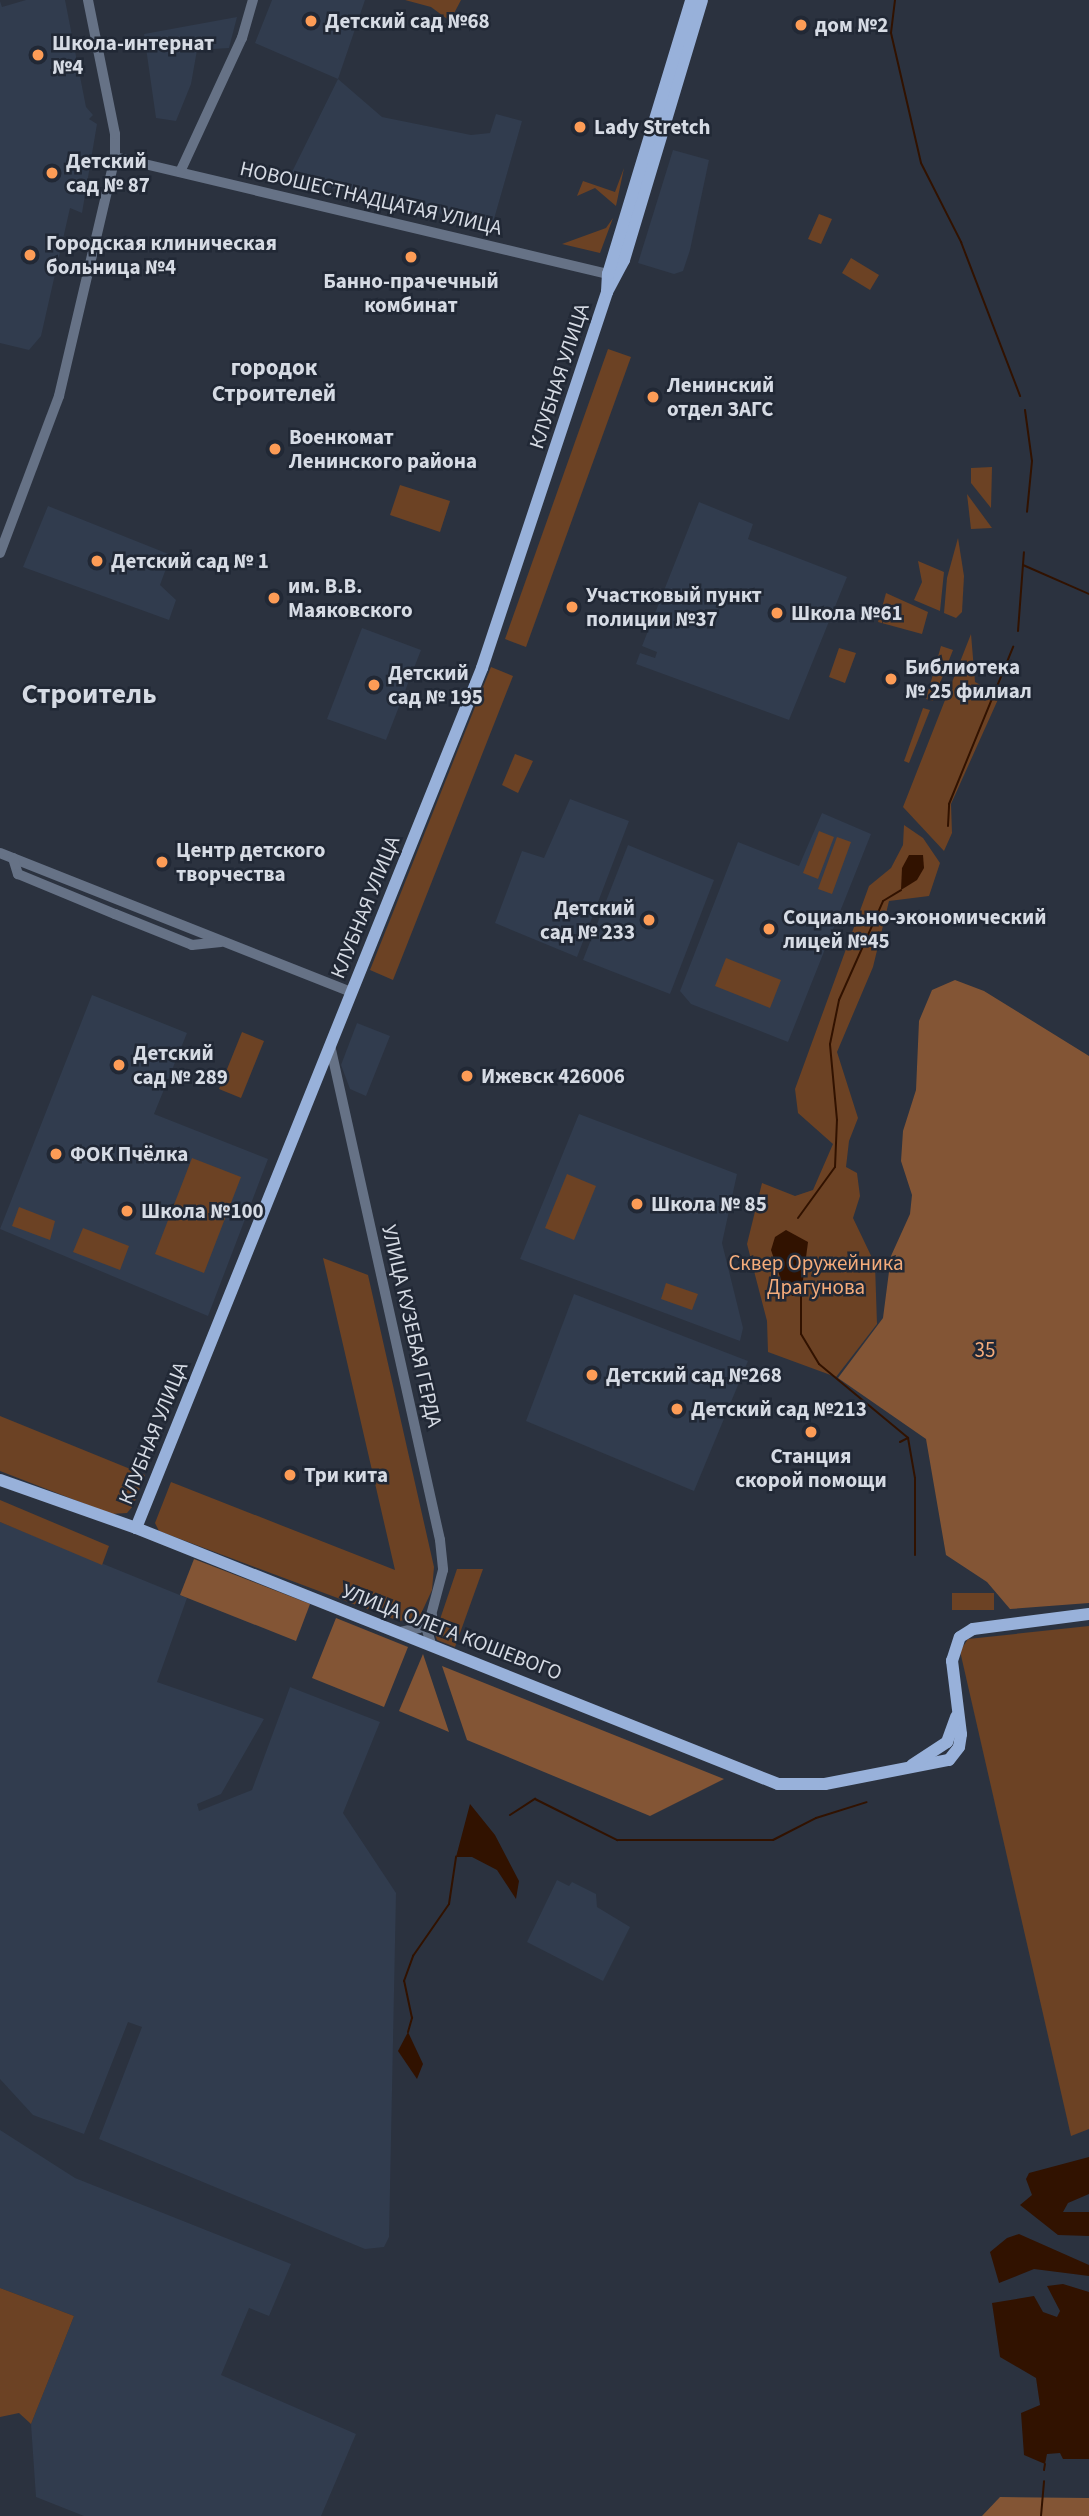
<!DOCTYPE html>
<html>
<head>
<meta charset="utf-8">
<style>
  body { margin:0 }
  #map { position:relative; width:1089px; height:2516px; overflow:hidden; background:#2b323f; font-family:"Source Sans 3",sans-serif }
  div>[style] { position:absolute }
  .built>* { inset:0; background:#313c4e }
  .green>* { inset:0; background:#6c4224 }
  .forest>* { inset:0; background:#835535 }
  .water>* { inset:0; background:#311200 }
  .stream>* { height:2px; margin:-1px; padding:0 1px; transform-origin:1px; border-radius:1px; background:#311200 }
  .minor>* { height:10px; margin:-5px; padding:0 5px; transform-origin:5px; border-radius:5px; background:#667286 }
  .major>* { height:12px; margin:-6px; padding:0 6px; transform-origin:6px; border-radius:6px; background:#98b1da }
  .dots>* { width:19px; height:19px; translate:-50% -50%; box-sizing:border-box; border:4px solid #212835; border-radius:50% }
  span { translate:-50% -50%; white-space:nowrap; text-align:center; line-height:1.15; -webkit-text-stroke:5px #212835; paint-order:stroke }
  .poi-label { font-size:21px; color:#d6dbe4; font-weight:700 }
  .left { translate:0 -50%; text-align:left }
  .right { translate:-100% -50%; text-align:right }
  .street-label { font-size:21px; color:#d6dbe4 }
  .park-label { font-size:21px; color:#f5ac7b }
  .neighbourhood-label { font-size:23px; color:#d6dbe4; font-weight:700 }
  .district-label { font-size:28px; color:#d6dbe4; font-weight:700 }
</style>
</head>
<body>
<div id="map">
  <div class="built">
    <i style="clip-path:polygon(26px 0,65px 0,86px 107px,93px 115px,89px 119px,97px 124px,82px 213px,70px 208px,41px 336px,29px 350px,0 343px,0 1px,2px 7px)"></i>
    <i style="clip-path:polygon(272px 0,365px 0,338px 79px,382px 117px,471px 135px,490px 133px,496px 114px,522px 121px,492px 226px,289px 178px,338px 79px,255px 43px)"></i>
    <i style="clip-path:polygon(237px 17px,229px 48px,197px 50px,191px 84px,176px 121px,156px 118px,144px 34px)"></i>
    <i style="clip-path:polygon(673px 150px,709px 160px,690px 250px,683px 271px,674px 274px,638px 263px)"></i>
    <i style="clip-path:polygon(699px 502px,753px 524px,748px 539px,847px 577px,789px 720px,636px 664px,640px 653px,655px 658px,657px 652px,642px 646px)"></i>
    <i style="clip-path:polygon(48px 506px,171px 555px,160px 585px,176px 600px,169px 620px,23px 567px)"></i>
    <i style="clip-path:polygon(362px 628px,421px 650px,386px 740px,327px 719px)"></i>
    <i style="clip-path:polygon(570px 799px,629px 821px,577px 957px,495px 923px,522px 851px,544px 858px)"></i>
    <i style="clip-path:polygon(822px 813px,871px 834px,788px 1042px,691px 1004px,680px 991px,738px 842px,799px 866px)"></i>
    <i style="clip-path:polygon(628px 845px,714px 880px,670px 994px,583px 960px)"></i>
    <i style="clip-path:polygon(92px 995px,187px 1033px,154px 1114px,268px 1159px,208px 1316px,0 1229px)"></i>
    <i style="clip-path:polygon(357px 1023px,390px 1036px,366px 1096px,350px 1089px,341px 1065px)"></i>
    <i style="clip-path:polygon(579px 1114px,737px 1174px,722px 1243px,743px 1328px,740px 1341px,520px 1259px)"></i>
    <i style="clip-path:polygon(574px 1294px,748px 1361px,694px 1491px,526px 1421px)"></i>
    <i style="clip-path:polygon(0 1522px,187px 1598px,157px 1682px,264px 1719px,221px 1794px,197px 1804px,199px 1811px,252px 1790px,290px 1687px,380px 1722px,343px 1813px,396px 1893px,389px 2237px,384px 2247px,365px 2249px,99px 2139px,142px 2027px,128px 2022px,84px 2134px,33px 2115px,0 2079px)"></i>
    <i style="clip-path:polygon(557px 1880px,569px 1886px,572px 1882px,596px 1894px,597px 1907px,630px 1927px,603px 1981px,527px 1942px)"></i>
    <i style="clip-path:polygon(0 2130px,75px 2178px,291px 2264px,269px 2316px,249px 2308px,221px 2375px,356px 2434px,321px 2516px,84px 2516px,36px 2497px,31px 2424px,74px 2316px,0 2288px)"></i>
  </div>
  <div class="green">
    <i style="clip-path:polygon(405px 0,461px 0,450px 21px,431px 7px)"></i>
    <i style="clip-path:polygon(624px 168px,616px 206px,595px 188px,577px 196px,583px 181px,615px 192px)"></i>
    <i style="clip-path:polygon(819px 214px,832px 219px,821px 244px,808px 239px)"></i>
    <i style="clip-path:polygon(613px 218px,600px 253px,562px 244px,606px 228px)"></i>
    <i style="clip-path:polygon(851px 258px,879px 275px,870px 290px,842px 273px)"></i>
    <i style="clip-path:polygon(608px 349px,631px 357px,526px 647px,505px 639px)"></i>
    <i style="clip-path:polygon(992px 467px,991px 508px,971px 483px,971px 468px)"></i>
    <i style="clip-path:polygon(400px 485px,450px 501px,440px 532px,390px 515px)"></i>
    <i style="clip-path:polygon(967px 494px,992px 528px,971px 529px)"></i>
    <i style="clip-path:polygon(958px 538px,964px 576px,962px 612px,956px 618px,944px 613px,947px 578px)"></i>
    <i style="clip-path:polygon(918px 561px,944px 572px,940px 611px,914px 600px,922px 582px)"></i>
    <i style="clip-path:polygon(886px 593px,928px 612px,922px 634px,878px 622px)"></i>
    <i style="clip-path:polygon(971px 634px,975px 682px,1000px 695px,951px 804px,952px 833px,944px 851px,903px 807px)"></i>
    <i style="clip-path:polygon(941px 646px,953px 650px,933px 701px,926px 699px)"></i>
    <i style="clip-path:polygon(839px 648px,856px 653px,845px 683px,829px 677px)"></i>
    <i style="clip-path:polygon(491px 667px,513px 676px,393px 980px,370px 970px)"></i>
    <i style="clip-path:polygon(923px 708px,930px 710px,909px 763px,904px 761px)"></i>
    <i style="clip-path:polygon(515px 754px,533px 761px,518px 793px,502px 785px)"></i>
    <i style="clip-path:polygon(904px 825px,923px 838px,940px 863px,929px 896px,889px 901px,873px 967px,837px 1052px,858px 1118px,849px 1141px,846px 1167px,857px 1173px,860px 1196px,853px 1218px,875px 1264px,877px 1324px,836px 1377px,768px 1352px,767px 1321px,747px 1244px,762px 1183px,795px 1196px,813px 1190px,833px 1144px,798px 1113px,795px 1089px,869px 886px,891px 868px,903px 845px)"></i>
    <i style="clip-path:polygon(819px 831px,834px 837px,818px 879px,803px 873px)"></i>
    <i style="clip-path:polygon(837px 837px,851px 842px,832px 894px,818px 889px)"></i>
    <i style="clip-path:polygon(726px 958px,781px 980px,770px 1008px,715px 986px)"></i>
    <i style="clip-path:polygon(242px 1032px,264px 1041px,241px 1098px,219px 1089px)"></i>
    <i style="clip-path:polygon(192px 1158px,241px 1177px,204px 1273px,155px 1254px)"></i>
    <i style="clip-path:polygon(567px 1174px,596px 1186px,574px 1240px,545px 1228px)"></i>
    <i style="clip-path:polygon(19px 1207px,55px 1221px,50px 1240px,12px 1226px)"></i>
    <i style="clip-path:polygon(83px 1228px,129px 1246px,120px 1270px,73px 1252px)"></i>
    <i style="clip-path:polygon(323px 1258px,368px 1275px,434px 1567px,432px 1590px,419px 1618px,399px 1621px,159px 1531px,155px 1523px,171px 1482px,395px 1570px)"></i>
    <i style="clip-path:polygon(666px 1283px,698px 1294px,692px 1310px,661px 1299px)"></i>
    <i style="clip-path:polygon(0 1416px,145px 1475px,133px 1506px,127px 1513px,111px 1514px,0 1471px)"></i>
    <i style="clip-path:polygon(0 1500px,109px 1546px,102px 1565px,0 1522px)"></i>
    <i style="clip-path:polygon(457px 1569px,483px 1569px,455px 1647px,437px 1640px,435px 1634px)"></i>
    <i style="clip-path:polygon(952px 1593px,994px 1593px,994px 1610px,952px 1610px)"></i>
    <i style="clip-path:polygon(1089px 1626px,1089px 2129px,1071px 2136px,960px 1651px,968px 1639px)"></i>
    <i style="clip-path:polygon(0 2288px,74px 2316px,31px 2424px,19px 2413px,0 2417px)"></i>
  </div>
  <div class="forest">
    <i style="clip-path:polygon(955px 980px,984px 991px,1089px 1056px,1089px 1603px,1010px 1609px,987px 1582px,946px 1555px,926px 1439px,838px 1378px,883px 1318px,891px 1256px,910px 1214px,912px 1195px,901px 1161px,903px 1131px,916px 1090px,919px 1021px,932px 990px)"></i>
    <i style="clip-path:polygon(194px 1559px,310px 1604px,296px 1641px,180px 1595px)"></i>
    <i style="clip-path:polygon(336px 1618px,408px 1647px,384px 1707px,312px 1678px)"></i>
    <i style="clip-path:polygon(423px 1654px,449px 1732px,399px 1711px)"></i>
    <i style="clip-path:polygon(442px 1666px,724px 1779px,650px 1816px,467px 1740px)"></i>
    <i style="clip-path:polygon(1000px 2497px,1089px 2498px,1089px 2516px,982px 2516px)"></i>
  </div>
  <div class="water">
    <i style="clip-path:polygon(909px 855px,923px 855px,924px 868px,917px 880px,901px 890px,902px 868px)"></i>
    <i style="clip-path:polygon(786px 1230px,808px 1242px,801px 1296px,792px 1296px,783px 1286px,771px 1250px,775px 1237px)"></i>
    <i style="clip-path:polygon(470px 1804px,495px 1835px,519px 1881px,516px 1899px,497px 1870px,472px 1857px,456px 1857px)"></i>
    <i style="clip-path:polygon(408px 2032px,423px 2064px,417px 2079px,398px 2051px)"></i>
    <i style="clip-path:polygon(1089px 2157px,1089px 2194px,1068px 2203px,1063px 2212px,1089px 2212px,1089px 2236px,1058px 2235px,1020px 2205px,1032px 2195px,1026px 2179px,1029px 2173px)"></i>
    <i style="clip-path:polygon(1019px 2234px,1089px 2265px,1089px 2276px,1034px 2269px,999px 2283px,990px 2252px,1007px 2238px)"></i>
    <i style="clip-path:polygon(1063px 2284px,1089px 2292px,1089px 2459px,1063px 2459px,1060px 2453px,1047px 2454px,1045px 2464px,1024px 2455px,1021px 2413px,1040px 2405px,1036px 2378px,1000px 2357px,992px 2303px,1034px 2296px,1043px 2312px,1057px 2317px,1060px 2311px,1047px 2286px)"></i>
  </div>
  <div class="stream">
    <i style="left:895px;top:0;width:33px;rotate:97deg"></i>
    <i style="left:891px;top:33px;width:133px;rotate:77deg"></i>
    <i style="left:921px;top:163px;width:89px;rotate:63.1deg"></i>
    <i style="left:961px;top:242px;width:165px;rotate:69deg"></i>
    <i style="left:1025px;top:410px;width:51px;rotate:82.2deg"></i>
    <i style="left:1032px;top:461px;width:51px;rotate:95.6deg"></i>
    <i style="left:1023px;top:565px;width:72px;rotate:23.7deg"></i>
    <i style="left:1018px;top:631px;width:79px;rotate:-85.7deg"></i>
    <i style="left:948px;top:826px;width:22px;rotate:-87deg"></i>
    <i style="left:949px;top:804px;width:170px;rotate:-67.8deg"></i>
    <i style="left:798px;top:1218px;width:63px;rotate:-54deg"></i>
    <i style="left:835px;top:1167px;width:47px;rotate:-87.6deg"></i>
    <i style="left:837px;top:1120px;width:76px;rotate:-95.3deg"></i>
    <i style="left:830px;top:1044px;width:45px;rotate:-78.4deg"></i>
    <i style="left:839px;top:1000px;width:108px;rotate:-66deg"></i>
    <i style="left:883px;top:901px;width:21px;rotate:-31deg"></i>
    <i style="left:801px;top:1296px;width:38px;rotate:90deg"></i>
    <i style="left:801px;top:1334px;width:35px;rotate:59deg"></i>
    <i style="left:819px;top:1364px;width:116px;rotate:39.7deg"></i>
    <i style="left:908px;top:1438px;width:41px;rotate:80.1deg"></i>
    <i style="left:915px;top:1478px;width:77px;rotate:90deg"></i>
    <i style="left:900px;top:1442px;width:9px;rotate:-27deg"></i>
    <i style="left:510px;top:1815px;width:30px;rotate:-33deg"></i>
    <i style="left:535px;top:1799px;width:92px;rotate:26.6deg"></i>
    <i style="left:617px;top:1840px;width:156px"></i>
    <i style="left:773px;top:1840px;width:48px;rotate:-27.1deg"></i>
    <i style="left:816px;top:1818px;width:53px;rotate:-17.4deg"></i>
    <i style="left:408px;top:2032px;width:15px;rotate:-74deg"></i>
    <i style="left:412px;top:2018px;width:38px;rotate:-102deg"></i>
    <i style="left:404px;top:1981px;width:27px;rotate:-70deg"></i>
    <i style="left:413px;top:1956px;width:63px;rotate:-55.3deg"></i>
    <i style="left:449px;top:1904px;width:48px;rotate:-81.5deg"></i>
    <i style="left:1044px;top:2470px;width:6px;rotate:-81deg"></i>
    <i style="left:1041px;top:2516px;width:35px;rotate:-85deg"></i>
  </div>
  <div class="minor">
    <i style="left:115px;top:157px;width:507px;rotate:13.35deg"></i>
    <i style="left:180px;top:172px;width:148px;rotate:-65.2deg"></i>
    <i style="left:242px;top:38px;width:40px;rotate:-74deg"></i>
    <i style="left:0;top:553px;width:168px;rotate:-69.4deg"></i>
    <i style="left:59px;top:396px;width:245px;rotate:-76.8deg"></i>
    <i style="left:115px;top:157px;width:23px;rotate:-90deg"></i>
    <i style="left:115px;top:134px;width:137px;rotate:-101.4deg"></i>
    <i style="left:0;top:853px;width:378px;rotate:21.6deg"></i>
    <i style="left:13px;top:858px;width:17px;rotate:73deg"></i>
    <i style="left:18px;top:874px;width:105px;rotate:22.4deg"></i>
    <i style="left:115px;top:914px;width:83px;rotate:21.9deg"></i>
    <i style="left:192px;top:945px;width:29px;rotate:-6deg"></i>
    <i style="left:330px;top:1045px;width:507px;rotate:77.47deg"></i>
    <i style="left:440px;top:1540px;width:30px;rotate:84deg"></i>
    <i style="left:443px;top:1570px;width:62px;rotate:104.9deg"></i>
    <i style="left:427px;top:1630px;width:15px;rotate:74deg"></i>
    <i style="left:400px;top:1632px;width:19px;rotate:-12deg"></i>
    <i style="left:419px;top:1628px;width:18px;rotate:-43deg"></i>
  </div>
  <div class="major">
    <i style="left:607px;top:292px;width:36px;rotate:-62deg"></i>
    <i style="left:624px;top:260px;width:271px;rotate:-73.3deg"></i>
    <i style="left:0;top:1480px;width:144px;rotate:19.4deg"></i>
    <i style="left:136px;top:1528px;width:691px;rotate:21.74deg"></i>
    <i style="left:778px;top:1784px;width:47px"></i>
    <i style="left:825px;top:1784px;width:126px;rotate:-11deg"></i>
    <i style="left:949px;top:1760px;width:16px;rotate:-52deg"></i>
    <i style="left:959px;top:1747px;width:13px;rotate:-81deg"></i>
    <i style="left:961px;top:1734px;width:74px;rotate:-97deg"></i>
    <i style="left:952px;top:1661px;width:25px;rotate:-72deg"></i>
    <i style="left:960px;top:1637px;width:15px;rotate:-32deg"></i>
    <i style="left:973px;top:1629px;width:117px;rotate:-7.4deg"></i>
    <i style="left:136px;top:1528px;width:927px;rotate:-68.08deg"></i>
    <i style="left:482px;top:668px;width:396px;rotate:-71.6deg"></i>
    <i style="left:607px;top:292px;width:18px;rotate:-87deg"></i>
    <i style="left:608px;top:274px;width:286px;rotate:-73.1deg"></i>
    <i style="left:912px;top:1765px;width:42px;rotate:-33.3deg"></i>
    <i style="left:947px;top:1742px;width:27px;rotate:-70deg"></i>
  </div>
  <div class="dots">
    <i style="left:311px;top:21px;background:#fd9c56"></i>
    <i style="left:801px;top:25px;background:#fd9c56"></i>
    <i style="left:38px;top:55px;background:#fd9c56"></i>
    <i style="left:580px;top:127px;background:#fd9c56"></i>
    <i style="left:52px;top:173px;background:#fd9c56"></i>
    <i style="left:30px;top:255px;background:#fd9c56"></i>
    <i style="left:411px;top:257px;background:#fd9c56"></i>
    <i style="left:653px;top:397px;background:#fd9c56"></i>
    <i style="left:275px;top:449px;background:#fd9c56"></i>
    <i style="left:97px;top:561px;background:#fd9c56"></i>
    <i style="left:274px;top:598px;background:#fd9c56"></i>
    <i style="left:572px;top:607px;background:#fd9c56"></i>
    <i style="left:777px;top:613px;background:#fd9c56"></i>
    <i style="left:891px;top:679px;background:#fd9c56"></i>
    <i style="left:374px;top:685px;background:#fd9c56"></i>
    <i style="left:162px;top:862px;background:#fd9c56"></i>
    <i style="left:649px;top:920px;background:#fd9c56"></i>
    <i style="left:769px;top:929px;background:#fd9c56"></i>
    <i style="left:119px;top:1065px;background:#fd9c56"></i>
    <i style="left:467px;top:1076px;background:#fd9c56"></i>
    <i style="left:56px;top:1154px;background:#fd9c56"></i>
    <i style="left:637px;top:1204px;background:#fd9c56"></i>
    <i style="left:127px;top:1211px;background:#fd9c56"></i>
    <i style="left:592px;top:1375px;background:#fd9c56"></i>
    <i style="left:677px;top:1409px;background:#fd9c56"></i>
    <i style="left:811px;top:1432px;background:#fd9c56"></i>
    <i style="left:290px;top:1475px;background:#fd9c56"></i>
  </div>
  <div class="poi-label">
    <span class="left" style="left:325px;top:21px">Детский сад №68</span>
    <span class="left" style="left:815px;top:25px">дом №2</span>
    <span class="left" style="left:52px;top:55px">Школа-интернат<br>№4</span>
    <span class="left" style="left:594px;top:127px">Lady Stretch</span>
    <span class="left" style="left:66px;top:173px">Детский<br>сад № 87</span>
    <span class="left" style="left:46px;top:255px">Городская клиническая<br>больница №4</span>
    <span style="left:411px;top:293px">Банно-прачечный<br>комбинат</span>
    <span class="left" style="left:667px;top:397px">Ленинский<br>отдел ЗАГС</span>
    <span class="left" style="left:289px;top:449px">Военкомат<br>Ленинского района</span>
    <span class="left" style="left:111px;top:561px">Детский сад № 1</span>
    <span class="left" style="left:288px;top:598px">им. В.В.<br>Маяковского</span>
    <span class="left" style="left:586px;top:607px">Участковый пункт<br>полиции №37</span>
    <span class="left" style="left:791px;top:613px">Школа №61</span>
    <span class="left" style="left:905px;top:679px">Библиотека<br>№ 25 филиал</span>
    <span class="left" style="left:388px;top:685px">Детский<br>сад № 195</span>
    <span class="left" style="left:176px;top:862px">Центр детского<br>творчества</span>
    <span class="right" style="left:635px;top:920px">Детский<br>сад № 233</span>
    <span class="left" style="left:783px;top:929px">Социально-экономический<br>лицей №45</span>
    <span class="left" style="left:133px;top:1065px">Детский<br>сад № 289</span>
    <span class="left" style="left:481px;top:1076px">Ижевск 426006</span>
    <span class="left" style="left:70px;top:1154px">ФОК Пчёлка</span>
    <span class="left" style="left:651px;top:1204px">Школа № 85</span>
    <span class="left" style="left:141px;top:1211px">Школа №100</span>
    <span class="left" style="left:606px;top:1375px">Детский сад №268</span>
    <span class="left" style="left:691px;top:1409px">Детский сад №213</span>
    <span style="left:811px;top:1468px">Станция<br>скорой помощи</span>
    <span class="left" style="left:304px;top:1475px">Три кита</span>
  </div>
  <div class="street-label">
    <span style="left:371px;top:198px;rotate:13deg">НОВОШЕСТНАДЦАТАЯ УЛИЦА</span>
    <span style="left:559px;top:376px;rotate:-72deg">КЛУБНАЯ УЛИЦА</span>
    <span style="left:365px;top:907px;rotate:-68deg">КЛУБНАЯ УЛИЦА</span>
    <span style="left:412px;top:1326px;rotate:77deg">УЛИЦА КУЗЕБАЯ ГЕРДА</span>
    <span style="left:153px;top:1433px;rotate:-68deg">КЛУБНАЯ УЛИЦА</span>
    <span style="left:452px;top:1632px;rotate:21deg">УЛИЦА ОЛЕГА КОШЕВОГО</span>
  </div>
  <div class="park-label">
    <span style="left:816px;top:1275px">Сквер Оружейника<br>Драгунова</span>
    <span style="left:985px;top:1350px">35</span>
  </div>
  <div class="neighbourhood-label">
    <span style="left:274px;top:381px">городок<br>Строителей</span>
  </div>
  <div class="district-label">
    <span style="left:89px;top:694px">Строитель</span>
  </div>
</div>
</body>
</html>
